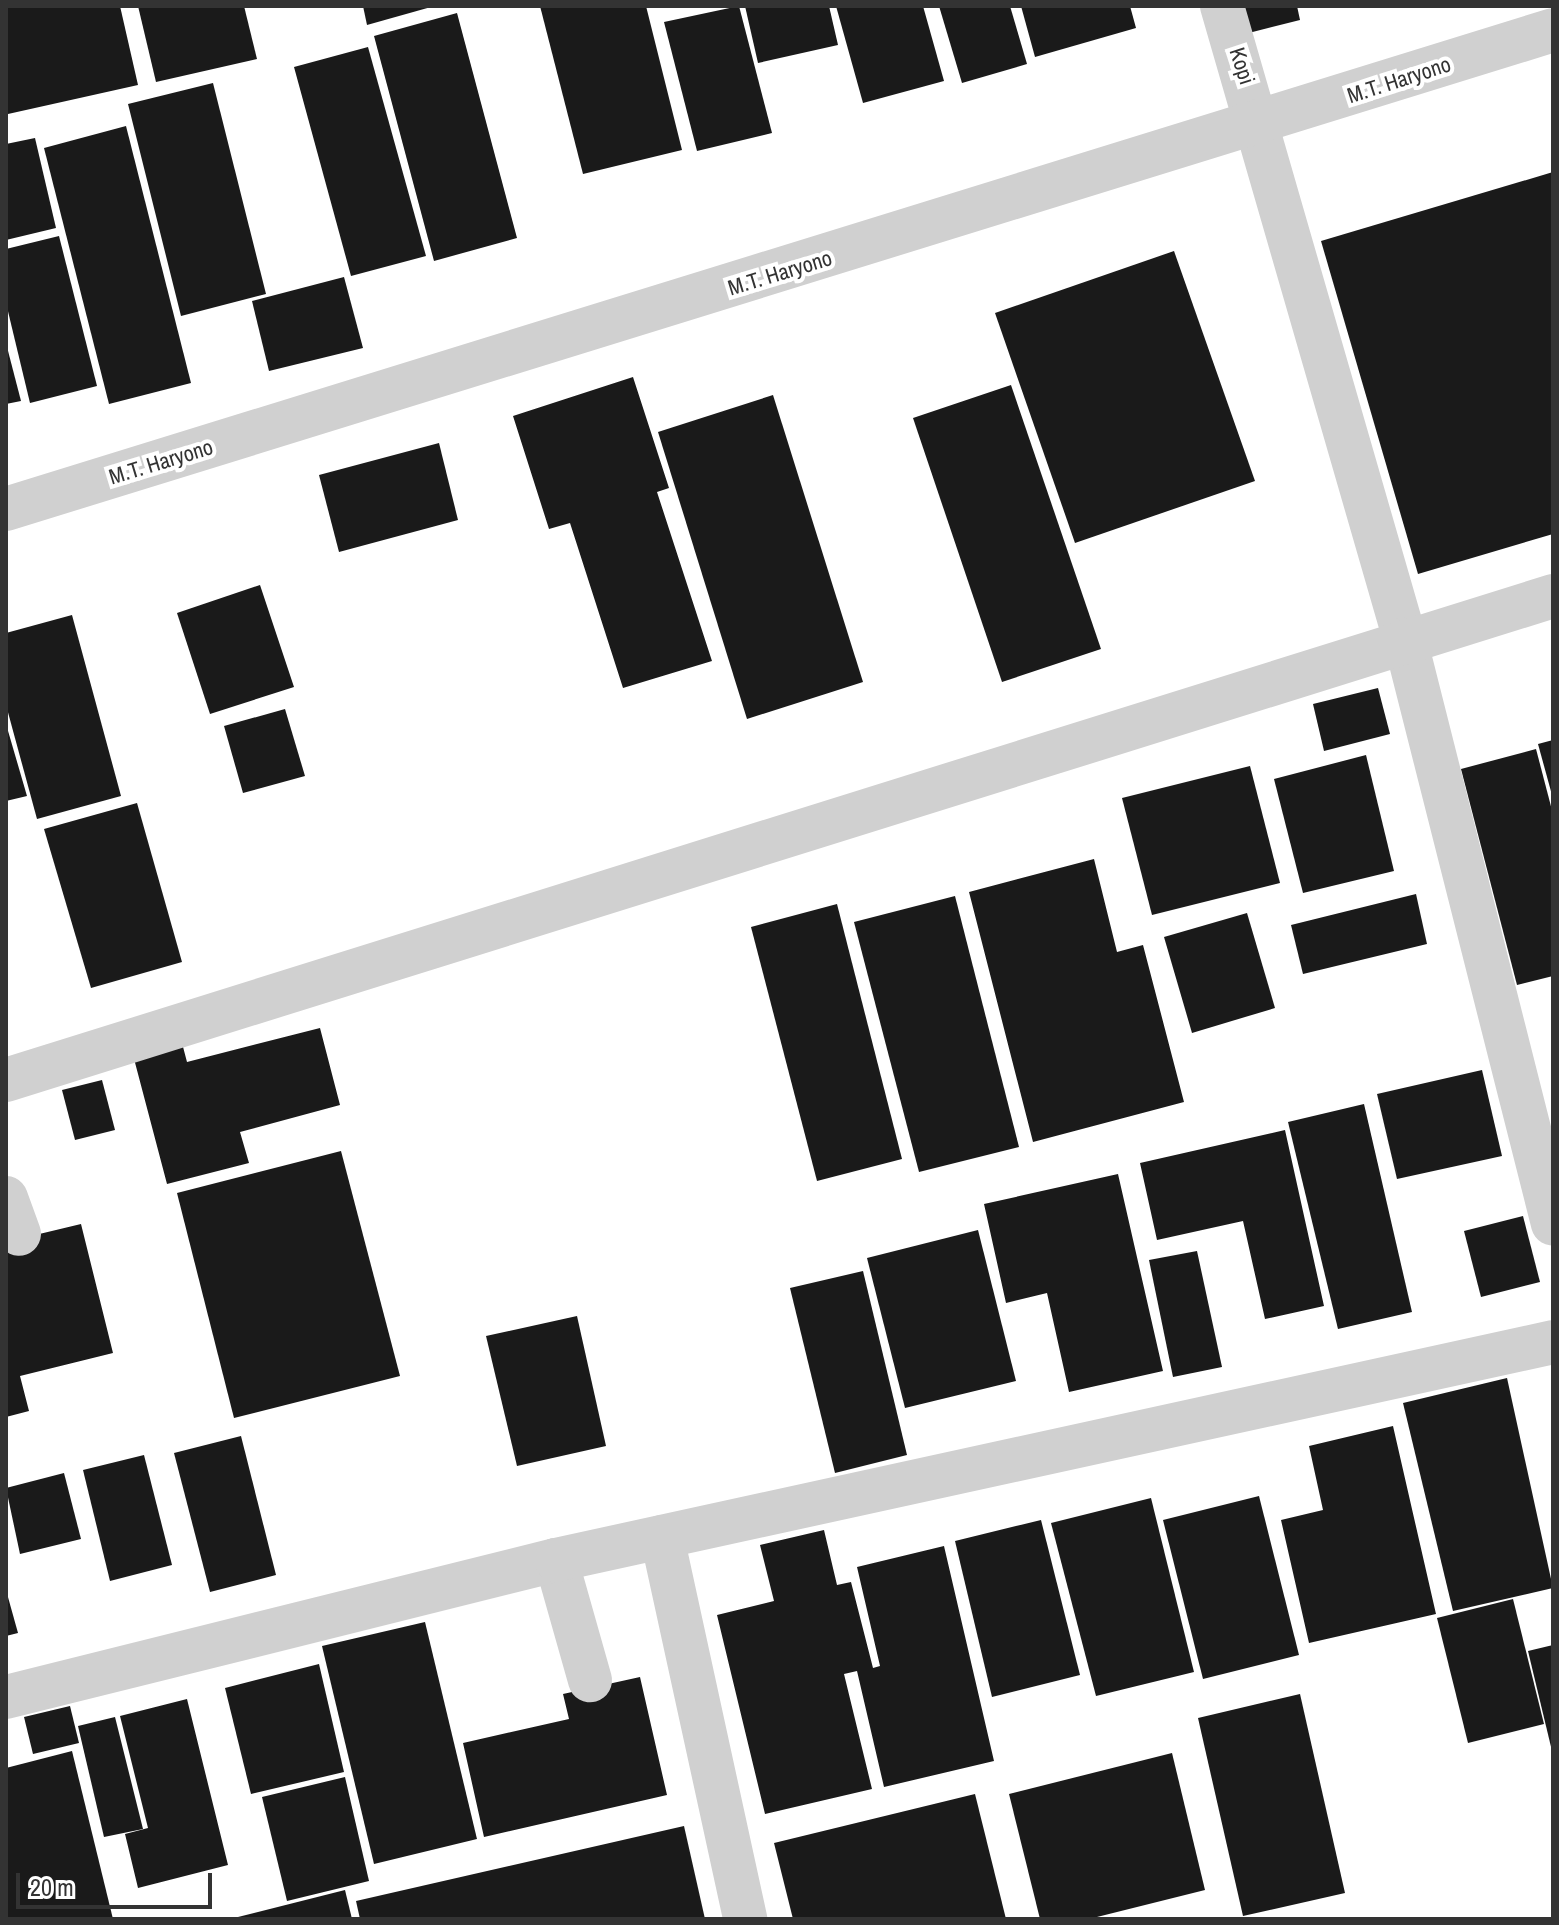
<!DOCTYPE html>
<html>
<head>
<meta charset="utf-8">
<style>
  body { margin:0 }
  #map { position:relative; width:1559px; height:1925px; overflow:hidden; background:#fff; font-family:"Archivo Narrow",sans-serif }
  div>[style] { position:absolute }
  .building>* { inset:0; background:#1a1a1a }
  .minor>* { height:44px; margin:-22px; padding:0 22px; transform-origin:22px; border-radius:22px; background:#d0d0d0 }
  span { translate:-50% -50%; white-space:nowrap; text-align:center; line-height:1.15; -webkit-text-stroke:8px #fff; paint-order:stroke }
  .street-label { font-size:22px; color:#333 }
  .frame { position:absolute; inset:0; border:8px solid #333; pointer-events:none }
  .scale { position:absolute; left:16px; top:1873px; width:196px; height:36px; box-sizing:border-box; border:4px solid #333; border-top:0; padding-left:10px; font-size:24px; line-height:28px; white-space:nowrap; color:#333; -webkit-text-stroke:6px #fff; paint-order:stroke }
</style>
</head>
<body>
<div id="map">
  <div class="building">
    <i style="clip-path:polygon(6px 6px,120px 6px,138px 85px,8px 114px)"></i>
    <i style="clip-path:polygon(138px 6px,244px 6px,257px 59px,156px 82px)"></i>
    <i style="clip-path:polygon(363px 6px,431px 6px,431px 7px,367px 25px)"></i>
    <i style="clip-path:polygon(540px 6px,646px 6px,682px 150px,583px 174px)"></i>
    <i style="clip-path:polygon(739px 6px,772px 133px,697px 151px,664px 22px)"></i>
    <i style="clip-path:polygon(745px 6px,829px 6px,838px 45px,758px 63px)"></i>
    <i style="clip-path:polygon(836px 6px,923px 6px,944px 81px,863px 103px)"></i>
    <i style="clip-path:polygon(939px 6px,1010px 6px,1027px 64px,962px 83px)"></i>
    <i style="clip-path:polygon(1021px 6px,1130px 6px,1136px 28px,1035px 57px)"></i>
    <i style="clip-path:polygon(1229px 6px,1297px 6px,1300px 20px,1237px 36px)"></i>
    <i style="clip-path:polygon(457px 13px,517px 238px,434px 261px,374px 36px)"></i>
    <i style="clip-path:polygon(368px 47px,426px 256px,351px 276px,294px 67px)"></i>
    <i style="clip-path:polygon(213px 83px,266px 294px,181px 316px,128px 104px)"></i>
    <i style="clip-path:polygon(126px 126px,191px 383px,109px 404px,44px 148px)"></i>
    <i style="clip-path:polygon(35px 138px,56px 228px,6px 240px,6px 144px)"></i>
    <i style="clip-path:polygon(1553px 172px,1553px 534px,1418px 574px,1321px 241px)"></i>
    <i style="clip-path:polygon(59px 236px,97px 386px,30px 403px,6px 303px,6px 249px)"></i>
    <i style="clip-path:polygon(1174px 251px,1255px 481px,1075px 543px,995px 313px)"></i>
    <i style="clip-path:polygon(344px 277px,363px 348px,269px 371px,252px 301px)"></i>
    <i style="clip-path:polygon(7px 347px,21px 401px,6px 404px,6px 348px)"></i>
    <i style="clip-path:polygon(633px 377px,669px 488px,657px 492px,712px 661px,623px 688px,570px 523px,549px 529px,513px 416px)"></i>
    <i style="clip-path:polygon(1011px 385px,1101px 649px,1002px 682px,913px 418px)"></i>
    <i style="clip-path:polygon(773px 395px,863px 682px,747px 719px,658px 432px)"></i>
    <i style="clip-path:polygon(439px 443px,458px 520px,339px 552px,319px 475px)"></i>
    <i style="clip-path:polygon(260px 585px,294px 687px,210px 714px,177px 613px)"></i>
    <i style="clip-path:polygon(72px 615px,121px 796px,37px 819px,6px 705px,6px 633px)"></i>
    <i style="clip-path:polygon(1378px 688px,1390px 734px,1324px 751px,1313px 704px)"></i>
    <i style="clip-path:polygon(285px 709px,305px 776px,243px 793px,224px 726px)"></i>
    <i style="clip-path:polygon(6px 724px,27px 796px,6px 801px)"></i>
    <i style="clip-path:polygon(1553px 740px,1553px 794px,1552px 795px,1538px 744px)"></i>
    <i style="clip-path:polygon(1536px 749px,1553px 814px,1553px 976px,1517px 985px,1461px 769px)"></i>
    <i style="clip-path:polygon(1366px 755px,1394px 871px,1303px 893px,1274px 779px)"></i>
    <i style="clip-path:polygon(1250px 766px,1280px 883px,1152px 915px,1122px 798px)"></i>
    <i style="clip-path:polygon(137px 803px,182px 962px,91px 988px,44px 829px)"></i>
    <i style="clip-path:polygon(1094px 859px,1117px 952px,1143px 945px,1184px 1102px,1033px 1142px,969px 892px)"></i>
    <i style="clip-path:polygon(1416px 894px,1427px 944px,1303px 974px,1291px 925px)"></i>
    <i style="clip-path:polygon(955px 896px,1019px 1147px,919px 1172px,854px 922px)"></i>
    <i style="clip-path:polygon(837px 904px,902px 1159px,817px 1181px,751px 927px)"></i>
    <i style="clip-path:polygon(1247px 913px,1275px 1008px,1192px 1033px,1164px 937px)"></i>
    <i style="clip-path:polygon(320px 1028px,340px 1105px,240px 1132px,249px 1163px,167px 1184px,133px 1055px,182px 1043px,187px 1062px)"></i>
    <i style="clip-path:polygon(1482px 1070px,1502px 1156px,1397px 1179px,1377px 1094px)"></i>
    <i style="clip-path:polygon(102px 1080px,115px 1130px,75px 1140px,62px 1090px)"></i>
    <i style="clip-path:polygon(1364px 1104px,1412px 1312px,1338px 1329px,1288px 1122px)"></i>
    <i style="clip-path:polygon(1285px 1130px,1324px 1306px,1265px 1319px,1243px 1221px,1157px 1240px,1140px 1163px)"></i>
    <i style="clip-path:polygon(341px 1151px,400px 1376px,234px 1418px,177px 1193px)"></i>
    <i style="clip-path:polygon(1118px 1174px,1163px 1371px,1069px 1392px,1047px 1293px,1006px 1303px,984px 1204px)"></i>
    <i style="clip-path:polygon(1523px 1216px,1540px 1282px,1481px 1297px,1464px 1231px)"></i>
    <i style="clip-path:polygon(81px 1224px,113px 1353px,20px 1376px,29px 1411px,6px 1417px,6px 1242px)"></i>
    <i style="clip-path:polygon(978px 1230px,1016px 1381px,905px 1408px,867px 1258px)"></i>
    <i style="clip-path:polygon(1197px 1251px,1222px 1367px,1173px 1377px,1149px 1260px)"></i>
    <i style="clip-path:polygon(863px 1271px,907px 1455px,835px 1473px,790px 1288px)"></i>
    <i style="clip-path:polygon(577px 1316px,606px 1446px,517px 1466px,486px 1336px)"></i>
    <i style="clip-path:polygon(1507px 1378px,1553px 1588px,1453px 1611px,1403px 1403px)"></i>
    <i style="clip-path:polygon(1393px 1426px,1436px 1614px,1309px 1643px,1281px 1520px,1323px 1510px,1309px 1446px)"></i>
    <i style="clip-path:polygon(241px 1436px,276px 1575px,210px 1592px,174px 1453px)"></i>
    <i style="clip-path:polygon(144px 1455px,172px 1565px,110px 1581px,83px 1470px)"></i>
    <i style="clip-path:polygon(64px 1473px,81px 1539px,20px 1554px,6px 1488px)"></i>
    <i style="clip-path:polygon(1259px 1496px,1299px 1655px,1203px 1679px,1163px 1520px)"></i>
    <i style="clip-path:polygon(1151px 1498px,1194px 1672px,1096px 1696px,1051px 1523px)"></i>
    <i style="clip-path:polygon(1041px 1520px,1080px 1675px,992px 1697px,955px 1541px)"></i>
    <i style="clip-path:polygon(824px 1530px,837px 1585px,851px 1582px,873px 1668px,880px 1666px,857px 1567px,944px 1546px,994px 1761px,884px 1787px,857px 1671px,844px 1674px,872px 1789px,765px 1814px,717px 1615px,774px 1601px,760px 1545px)"></i>
    <i style="clip-path:polygon(6px 1590px,18px 1633px,6px 1636px)"></i>
    <i style="clip-path:polygon(1513px 1599px,1544px 1724px,1468px 1743px,1437px 1618px)"></i>
    <i style="clip-path:polygon(425px 1622px,477px 1839px,374px 1864px,322px 1646px)"></i>
    <i style="clip-path:polygon(1553px 1645px,1553px 1751px,1552px 1751px,1528px 1651px)"></i>
    <i style="clip-path:polygon(319px 1664px,344px 1772px,251px 1794px,225px 1688px)"></i>
    <i style="clip-path:polygon(640px 1677px,667px 1795px,484px 1837px,463px 1743px,569px 1719px,563px 1694px)"></i>
    <i style="clip-path:polygon(1300px 1694px,1345px 1893px,1243px 1916px,1198px 1718px)"></i>
    <i style="clip-path:polygon(187px 1699px,228px 1865px,138px 1888px,125px 1834px,148px 1828px,120px 1716px)"></i>
    <i style="clip-path:polygon(70px 1706px,79px 1743px,33px 1754px,24px 1717px)"></i>
    <i style="clip-path:polygon(115px 1717px,143px 1829px,104px 1837px,78px 1726px)"></i>
    <i style="clip-path:polygon(72px 1751px,113px 1919px,6px 1917px,6px 1768px)"></i>
    <i style="clip-path:polygon(1172px 1753px,1205px 1890px,1089px 1919px,1040px 1919px,1009px 1794px)"></i>
    <i style="clip-path:polygon(345px 1777px,369px 1881px,287px 1901px,262px 1797px)"></i>
    <i style="clip-path:polygon(975px 1794px,1006px 1919px,793px 1919px,774px 1843px)"></i>
    <i style="clip-path:polygon(684px 1826px,705px 1919px,360px 1919px,356px 1901px)"></i>
    <i style="clip-path:polygon(345px 1890px,352px 1919px,235px 1919px,234px 1918px)"></i>
  </div>
  <div class="minor">
    <i style="left:1222px;top:6px;width:659px;rotate:73.88deg"></i>
    <i style="left:1405px;top:639px;width:603px;rotate:75.8deg"></i>
    <i style="left:6px;top:509px;width:1619px;rotate:-17.2deg"></i>
    <i style="left:6px;top:1080px;width:1621px;rotate:-17.37deg"></i>
    <i style="left:6px;top:1198px;width:38px;rotate:70deg"></i>
    <i style="left:662px;top:1537px;width:391px;rotate:77.7deg"></i>
    <i style="left:556px;top:1560px;width:125px;rotate:74.2deg"></i>
    <i style="left:6px;top:1697px;width:567px;rotate:-13.99deg"></i>
    <i style="left:556px;top:1560px;width:1021px;rotate:-12.33deg"></i>
  </div>
  <div class="street-label">
    <span style="left:1242px;top:66px;rotate:72deg">Kopi</span>
    <span style="left:1399px;top:80px;rotate:-18deg">M.T. Haryono</span>
    <span style="left:780px;top:273px;rotate:-17deg">M.T. Haryono</span>
    <span style="left:161px;top:462px;rotate:-17deg">M.T. Haryono</span>
  </div>
  <div class="frame"></div>
  <div class="scale">20 m</div>
</div>
</body>
</html>
